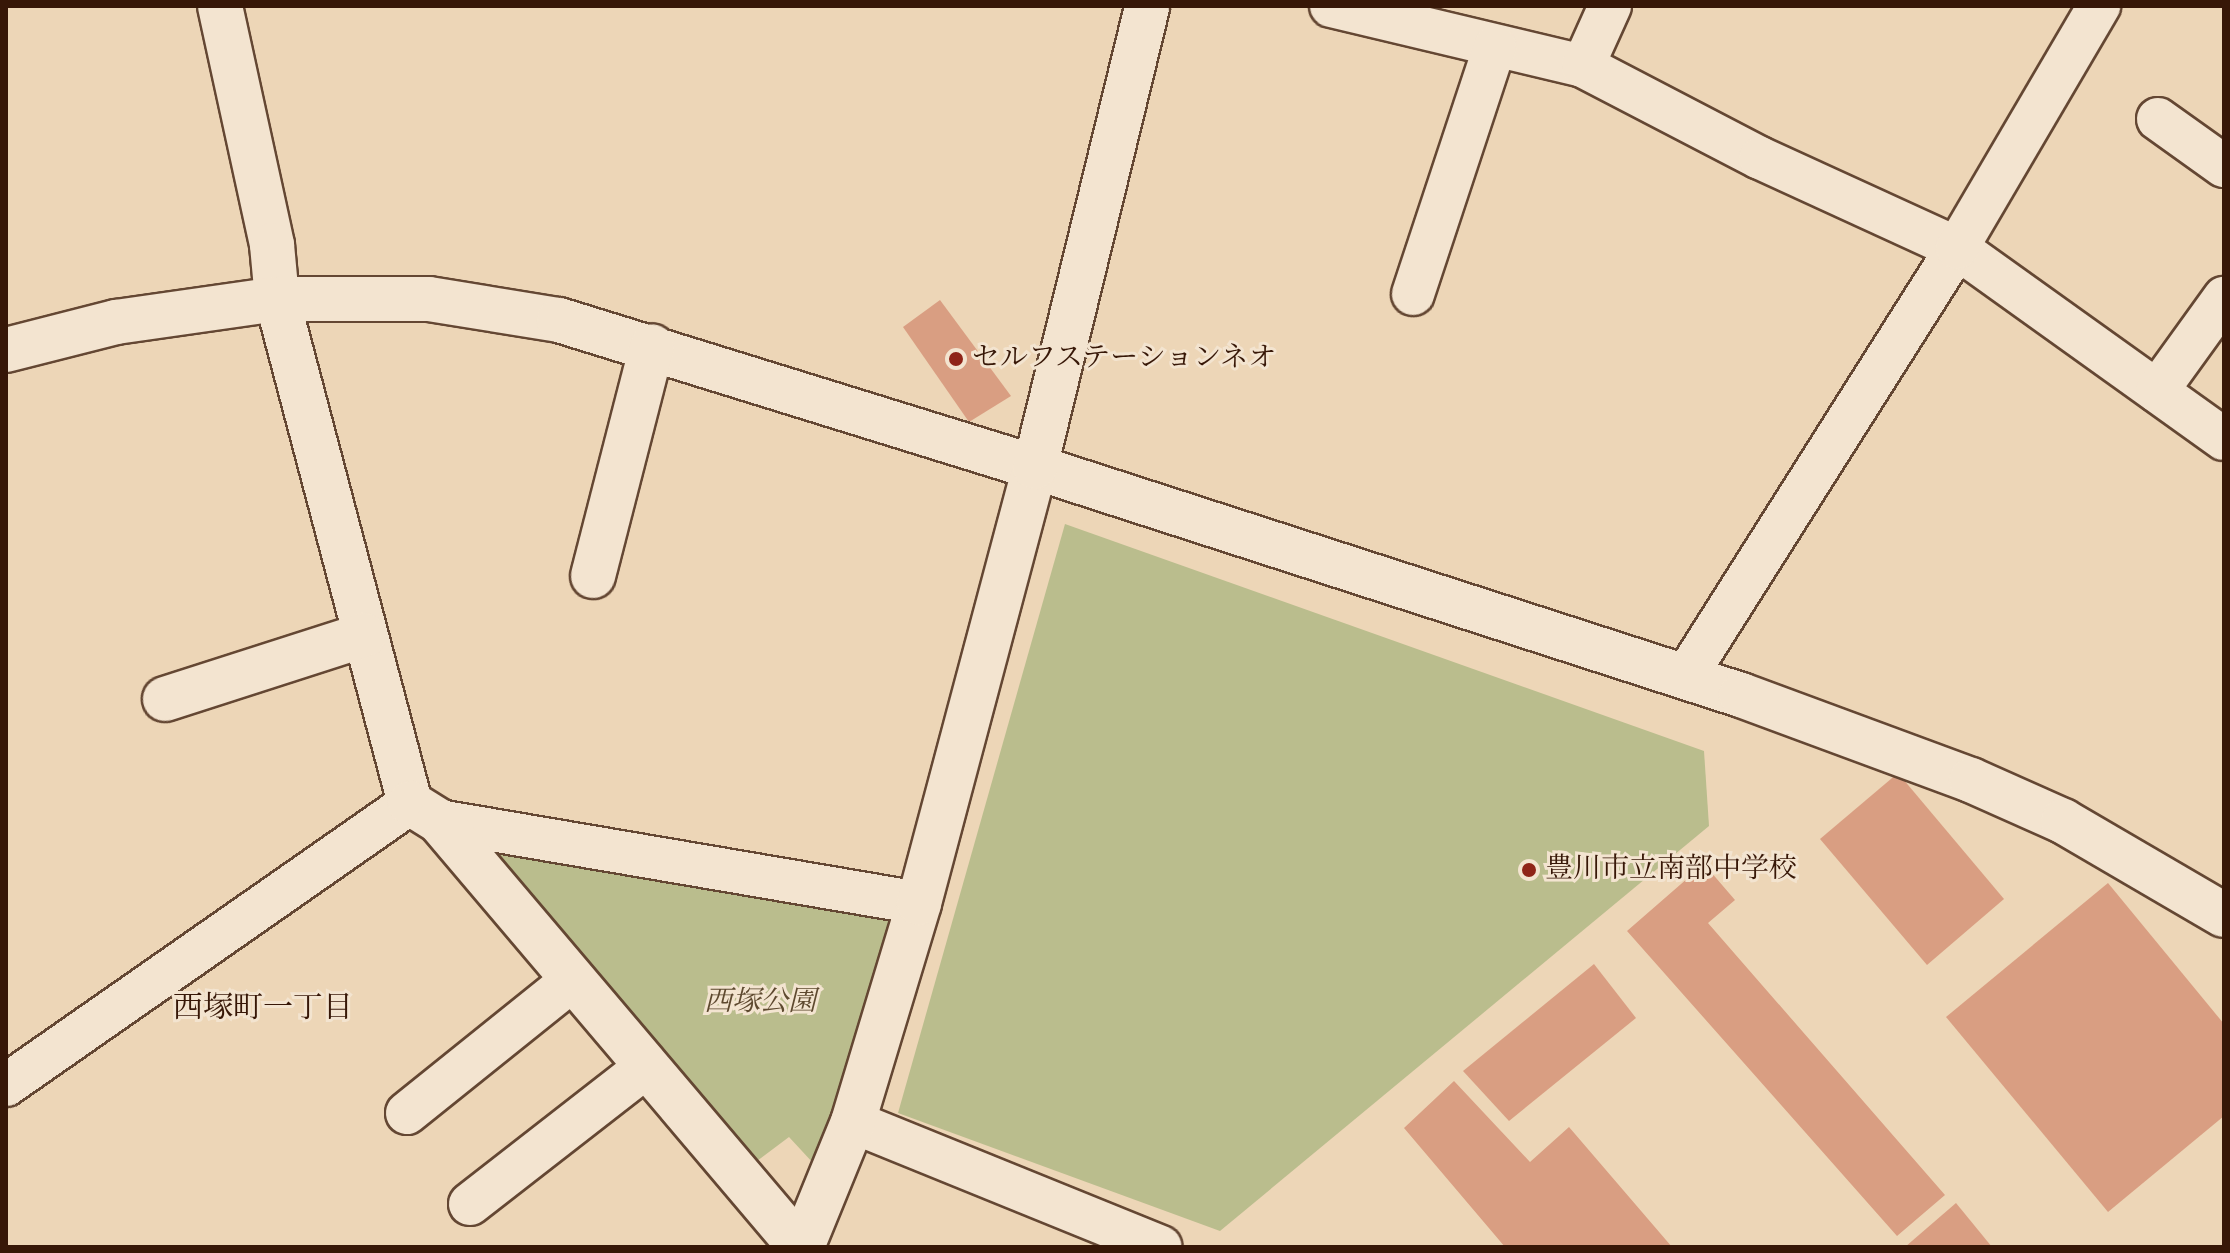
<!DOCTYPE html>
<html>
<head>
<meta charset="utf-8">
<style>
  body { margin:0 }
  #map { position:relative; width:2230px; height:1253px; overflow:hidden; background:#edd6b7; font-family:"Sorts Mill Goudy","Noto Serif JP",serif }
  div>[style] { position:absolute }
  .green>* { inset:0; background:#babd8d }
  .building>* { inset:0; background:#d99e82 }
  .roads { filter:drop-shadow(2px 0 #644733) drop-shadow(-2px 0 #644733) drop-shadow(0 2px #644733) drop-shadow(0 -2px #644733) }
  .minor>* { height:42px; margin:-21px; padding:0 21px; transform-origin:21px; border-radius:21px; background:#f3e4d0 }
  .tertiary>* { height:44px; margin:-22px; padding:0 22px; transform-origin:22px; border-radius:22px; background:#f3e4d0 }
  .dots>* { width:22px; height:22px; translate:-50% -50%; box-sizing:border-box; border:4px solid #f3e4d0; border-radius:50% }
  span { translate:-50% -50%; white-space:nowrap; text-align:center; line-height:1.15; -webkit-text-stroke:6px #f3e4d0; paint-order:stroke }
  .poi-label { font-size:28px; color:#371707 }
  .left { translate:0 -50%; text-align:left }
  .park-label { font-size:28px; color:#5e492f; font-style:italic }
  .neighbourhood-label { font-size:30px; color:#371707 }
  .frame { position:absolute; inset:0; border:8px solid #371707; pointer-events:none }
</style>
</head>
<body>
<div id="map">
  <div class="green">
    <i style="clip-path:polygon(1065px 524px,1704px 751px,1709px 826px,1220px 1231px,898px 1113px)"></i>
    <i style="clip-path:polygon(493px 850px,890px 909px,901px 924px,859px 1063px,814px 1164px,789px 1137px,753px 1164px,483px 865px)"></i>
  </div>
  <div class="building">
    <i style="clip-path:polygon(940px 300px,1011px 396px,969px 422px,903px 327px)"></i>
    <i style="clip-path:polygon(1898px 773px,2004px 899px,1927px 965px,1820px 839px)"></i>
    <i style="clip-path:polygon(1704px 864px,1735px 900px,1708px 923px,1945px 1195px,1897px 1236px,1627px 931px)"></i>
    <i style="clip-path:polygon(2108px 883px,2224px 1024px,2224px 1116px,2108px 1212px,1946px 1017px)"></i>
    <i style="clip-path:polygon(1594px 964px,1636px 1018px,1509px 1121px,1463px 1071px)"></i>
    <i style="clip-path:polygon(1454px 1081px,1530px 1162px,1569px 1127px,1672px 1247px,1505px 1247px,1404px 1128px)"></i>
    <i style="clip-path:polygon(1956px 1203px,1992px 1247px,1905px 1247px)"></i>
  </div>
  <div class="roads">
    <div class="minor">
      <i style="left:1331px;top:6px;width:259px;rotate:13.4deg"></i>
      <i style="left:1583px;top:66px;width:199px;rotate:27.5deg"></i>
      <i style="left:1760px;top:158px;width:217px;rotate:24.6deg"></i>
      <i style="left:1957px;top:248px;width:328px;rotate:35.6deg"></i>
      <i style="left:1583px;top:66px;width:66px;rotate:-65.8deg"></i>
      <i style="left:2158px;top:119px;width:81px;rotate:35.5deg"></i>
      <i style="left:1413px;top:294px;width:261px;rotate:-71.7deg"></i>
      <i style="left:2157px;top:391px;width:115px;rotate:-54.2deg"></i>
      <i style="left:1686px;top:676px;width:507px;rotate:-57.66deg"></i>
      <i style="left:1957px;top:248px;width:281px;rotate:-59.6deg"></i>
      <i style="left:439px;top:821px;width:487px;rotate:9.7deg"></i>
      <i style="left:6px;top:1085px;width:493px;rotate:-34.9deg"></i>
      <i style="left:407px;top:1113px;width:211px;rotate:-38.8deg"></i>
      <i style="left:853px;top:1122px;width:332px;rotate:22.1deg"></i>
      <i style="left:470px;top:1204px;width:222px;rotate:-37.9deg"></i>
    </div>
    <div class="tertiary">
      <i style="left:220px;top:6px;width:245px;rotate:77.7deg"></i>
      <i style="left:272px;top:245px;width:54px;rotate:84.7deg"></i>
      <i style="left:277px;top:299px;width:521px;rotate:75.22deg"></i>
      <i style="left:410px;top:803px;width:34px;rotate:32deg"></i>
      <i style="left:439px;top:821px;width:558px;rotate:49.72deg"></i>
      <i style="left:6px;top:350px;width:114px;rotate:-14.3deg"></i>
      <i style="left:116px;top:322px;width:163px;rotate:-8.1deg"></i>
      <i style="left:277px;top:299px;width:152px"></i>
      <i style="left:429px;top:299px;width:132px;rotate:9.2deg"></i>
      <i style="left:559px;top:320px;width:498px;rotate:17.2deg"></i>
      <i style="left:1035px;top:467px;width:742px;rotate:17.9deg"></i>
      <i style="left:1741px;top:695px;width:245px;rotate:20.3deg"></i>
      <i style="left:1971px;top:780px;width:101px;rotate:24deg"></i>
      <i style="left:2063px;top:821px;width:186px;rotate:30.3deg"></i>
      <i style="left:593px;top:576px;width:237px;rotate:-75.6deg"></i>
      <i style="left:165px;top:699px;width:209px;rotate:-17.8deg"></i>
      <i style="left:802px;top:1247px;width:135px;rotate:-67.8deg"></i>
      <i style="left:853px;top:1122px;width:229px;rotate:-73.2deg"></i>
      <i style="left:919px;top:903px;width:451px;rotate:-75.1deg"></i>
      <i style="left:1035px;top:467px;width:474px;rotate:-76.3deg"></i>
    </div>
  </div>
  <div class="dots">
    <i style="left:956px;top:359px;background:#8f2418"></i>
    <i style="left:1529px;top:870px;background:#8f2418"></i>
  </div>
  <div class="poi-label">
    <span class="left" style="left:972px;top:359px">セルフステーションネオ</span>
    <span class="left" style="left:1545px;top:870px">豊川市立南部中学校</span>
  </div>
  <div class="park-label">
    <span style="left:760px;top:1003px">西塚公園</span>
  </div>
  <div class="neighbourhood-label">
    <span style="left:263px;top:1010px">西塚町一丁目</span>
  </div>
  <div class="frame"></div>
</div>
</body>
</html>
